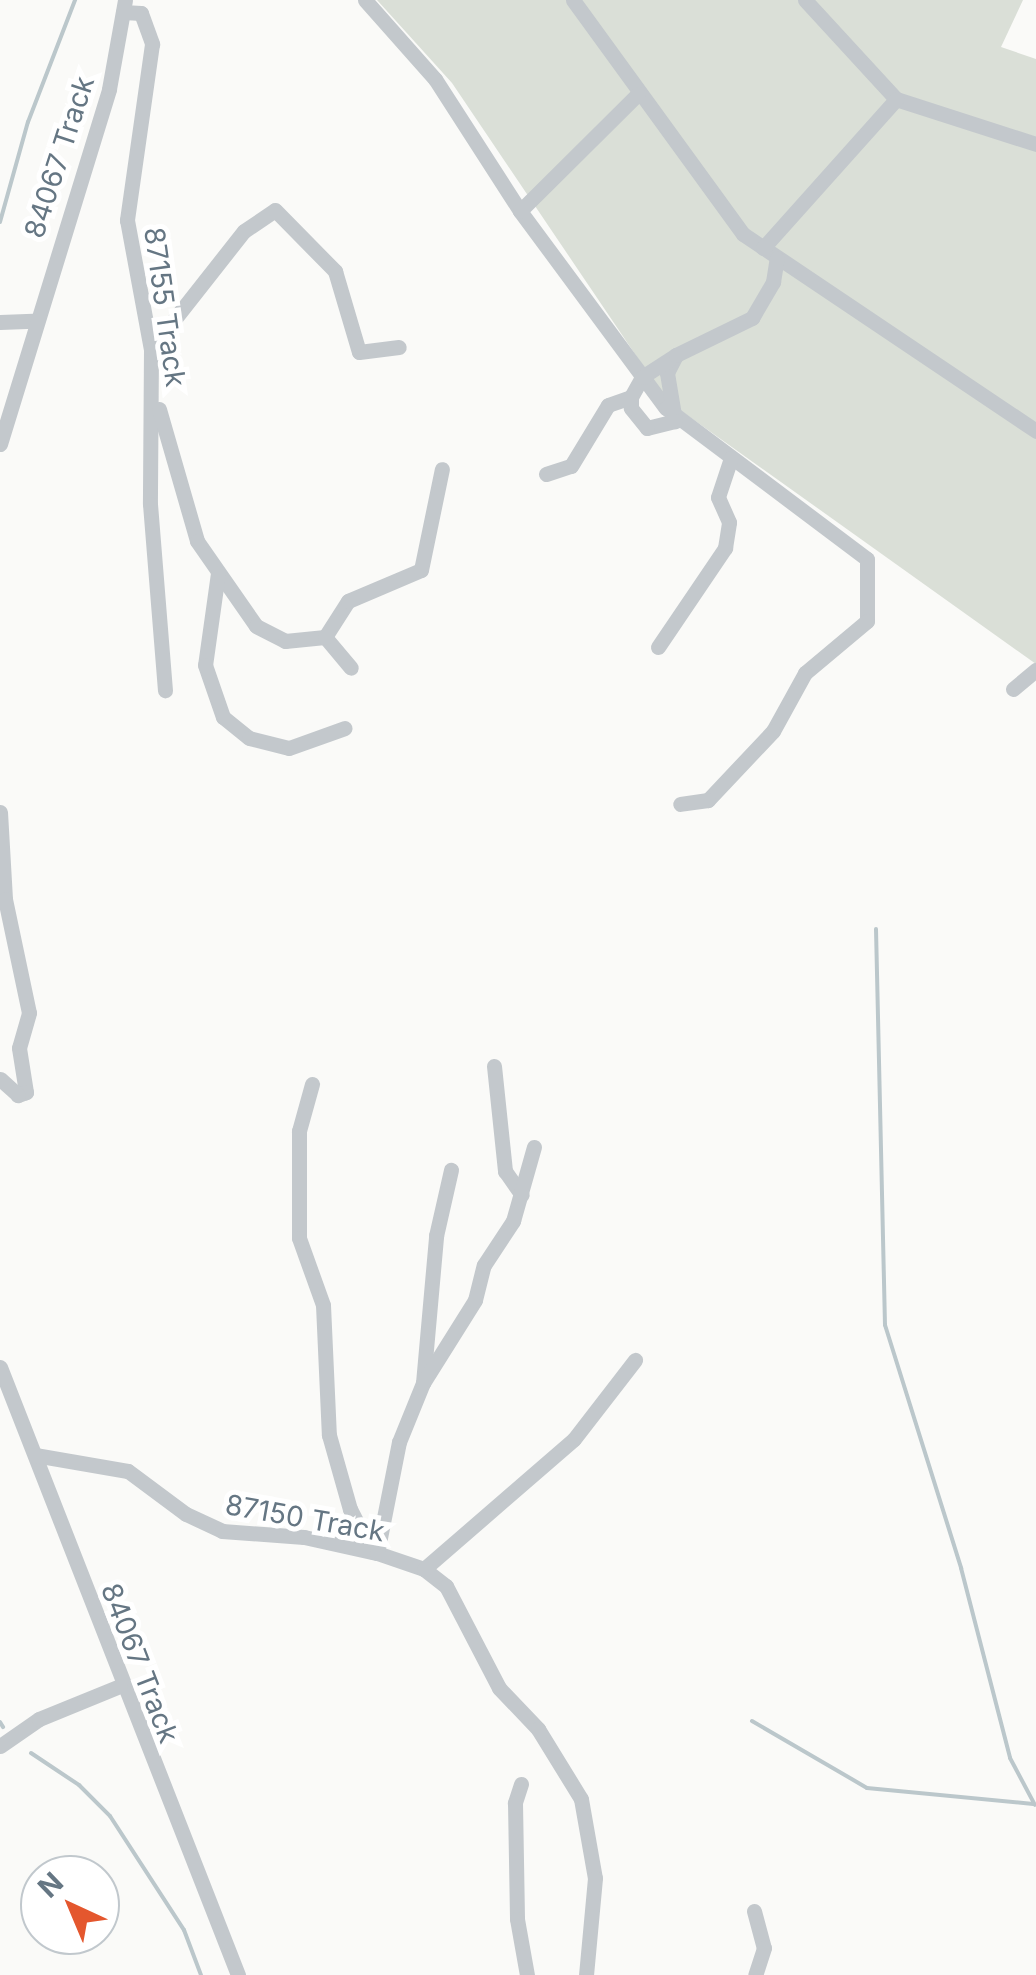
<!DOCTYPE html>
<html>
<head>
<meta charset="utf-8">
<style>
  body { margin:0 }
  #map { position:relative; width:1036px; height:1975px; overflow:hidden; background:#fafaf8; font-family:Inter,sans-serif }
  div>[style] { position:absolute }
  .green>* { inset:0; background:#dadfd7 }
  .stream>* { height:4px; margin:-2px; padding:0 2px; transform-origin:2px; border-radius:2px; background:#bbc7cb }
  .street>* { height:15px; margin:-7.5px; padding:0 7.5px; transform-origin:7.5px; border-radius:7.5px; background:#c3c8cc }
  span { translate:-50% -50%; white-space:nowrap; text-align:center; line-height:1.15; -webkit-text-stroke:10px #fff; paint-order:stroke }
  .street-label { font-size:28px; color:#657683 }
  .north { position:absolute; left:20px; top:1855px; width:100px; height:100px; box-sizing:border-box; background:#fff; border:2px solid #c1c8cd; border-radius:50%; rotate:316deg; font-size:28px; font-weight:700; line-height:40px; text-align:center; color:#657683 }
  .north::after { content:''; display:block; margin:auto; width:35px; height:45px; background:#e4572e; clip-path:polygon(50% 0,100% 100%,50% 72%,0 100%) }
</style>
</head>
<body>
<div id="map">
  <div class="green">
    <i style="clip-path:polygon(377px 0,1023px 0,1001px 47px,1036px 59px,1036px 664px,666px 400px,452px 83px)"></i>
  </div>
  <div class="stream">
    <i style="left:0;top:222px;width:104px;rotate:-74.4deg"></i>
    <i style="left:28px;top:122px;width:131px;rotate:-68.9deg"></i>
    <i style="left:876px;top:929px;width:396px;rotate:88.7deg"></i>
    <i style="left:885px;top:1325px;width:255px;rotate:72.6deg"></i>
    <i style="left:961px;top:1568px;width:196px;rotate:75.5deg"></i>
    <i style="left:1010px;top:1758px;width:53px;rotate:62deg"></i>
    <i style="left:752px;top:1721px;width:133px;rotate:30.2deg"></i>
    <i style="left:867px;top:1788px;width:167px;rotate:5.5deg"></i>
    <i style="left:0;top:1722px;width:6px;rotate:59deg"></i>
    <i style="left:31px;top:1753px;width:58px;rotate:33.7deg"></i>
    <i style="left:79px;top:1785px;width:44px;rotate:45deg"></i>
    <i style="left:110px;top:1816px;width:136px;rotate:57deg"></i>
    <i style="left:184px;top:1930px;width:48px;rotate:69.3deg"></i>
  </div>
  <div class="street">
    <i style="left:365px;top:0;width:106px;rotate:48.5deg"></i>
    <i style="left:435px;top:79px;width:157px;rotate:57.2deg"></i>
    <i style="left:520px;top:211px;width:245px;rotate:53.5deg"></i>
    <i style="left:666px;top:408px;width:251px;rotate:36.9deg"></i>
    <i style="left:867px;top:559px;width:62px;rotate:90deg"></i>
    <i style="left:867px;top:621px;width:81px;rotate:140deg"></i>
    <i style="left:805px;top:673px;width:66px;rotate:118.9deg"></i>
    <i style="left:773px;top:731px;width:95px;rotate:133.3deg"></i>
    <i style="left:708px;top:800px;width:28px;rotate:172deg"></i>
    <i style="left:573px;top:0;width:289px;rotate:54deg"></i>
    <i style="left:743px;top:234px;width:353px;rotate:33.9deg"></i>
    <i style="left:805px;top:0;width:134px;rotate:47.4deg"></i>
    <i style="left:896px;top:99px;width:147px;rotate:17.8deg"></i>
    <i style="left:123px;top:12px;width:18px;rotate:3deg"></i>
    <i style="left:141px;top:13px;width:33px;rotate:70deg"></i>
    <i style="left:152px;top:44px;width:178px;rotate:98.1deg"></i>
    <i style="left:127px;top:220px;width:131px;rotate:79.5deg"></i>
    <i style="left:151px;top:349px;width:155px;rotate:90.4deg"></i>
    <i style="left:150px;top:504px;width:187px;rotate:85.4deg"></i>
    <i style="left:520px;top:211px;width:166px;rotate:-44.8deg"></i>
    <i style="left:763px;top:248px;width:200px;rotate:-48.2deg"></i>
    <i style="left:0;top:322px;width:33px;rotate:-2deg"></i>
    <i style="left:151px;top:349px;width:150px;rotate:-51.8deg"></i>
    <i style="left:244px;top:231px;width:37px;rotate:-34deg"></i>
    <i style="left:275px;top:210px;width:86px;rotate:45.5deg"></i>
    <i style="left:335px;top:271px;width:84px;rotate:73.5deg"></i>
    <i style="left:359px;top:352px;width:40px;rotate:-7.1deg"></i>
    <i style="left:676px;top:355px;width:20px;rotate:117deg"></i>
    <i style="left:667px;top:373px;width:49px;rotate:80.5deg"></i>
    <i style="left:675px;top:421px;width:29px;rotate:166deg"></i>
    <i style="left:647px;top:428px;width:26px;rotate:-129deg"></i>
    <i style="left:631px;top:408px;width:11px;rotate:-90deg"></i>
    <i style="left:631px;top:397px;width:23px;rotate:-61deg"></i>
    <i style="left:642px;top:377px;width:40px;rotate:-32.9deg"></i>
    <i style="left:676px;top:355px;width:85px;rotate:-26deg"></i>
    <i style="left:752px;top:318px;width:42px;rotate:-59.7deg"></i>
    <i style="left:773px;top:282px;width:24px;rotate:-81deg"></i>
    <i style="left:159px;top:409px;width:137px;rotate:73.9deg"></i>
    <i style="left:197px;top:541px;width:103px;rotate:55.2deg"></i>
    <i style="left:256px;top:626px;width:33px;rotate:27deg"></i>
    <i style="left:285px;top:641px;width:40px;rotate:-5.7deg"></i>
    <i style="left:325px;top:637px;width:40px;rotate:50deg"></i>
    <i style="left:0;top:444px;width:371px;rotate:-72.9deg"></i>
    <i style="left:109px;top:89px;width:90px;rotate:-79.8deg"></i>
    <i style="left:546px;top:474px;width:26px;rotate:-18deg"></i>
    <i style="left:571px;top:466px;width:71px;rotate:-58.8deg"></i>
    <i style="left:608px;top:405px;width:24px;rotate:-19deg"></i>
    <i style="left:218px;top:573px;width:93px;rotate:98deg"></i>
    <i style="left:205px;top:665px;width:55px;rotate:70.9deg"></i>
    <i style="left:223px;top:717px;width:33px;rotate:39deg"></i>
    <i style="left:249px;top:738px;width:41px;rotate:14deg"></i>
    <i style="left:289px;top:748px;width:59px;rotate:-19.7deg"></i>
    <i style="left:325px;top:637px;width:43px;rotate:-57.4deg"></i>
    <i style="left:348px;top:601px;width:79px;rotate:-23deg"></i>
    <i style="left:421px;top:570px;width:103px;rotate:-78.3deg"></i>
    <i style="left:658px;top:647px;width:120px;rotate:-55.9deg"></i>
    <i style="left:725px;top:548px;width:26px;rotate:-81deg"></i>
    <i style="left:729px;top:522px;width:27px;rotate:-114deg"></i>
    <i style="left:718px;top:497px;width:41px;rotate:-71.6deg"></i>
    <i style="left:1013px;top:689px;width:30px;rotate:-40deg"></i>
    <i style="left:0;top:812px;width:87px;rotate:86.7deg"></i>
    <i style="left:5px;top:899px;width:116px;rotate:78.1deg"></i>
    <i style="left:29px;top:1013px;width:36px;rotate:106deg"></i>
    <i style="left:19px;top:1048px;width:45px;rotate:81deg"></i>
    <i style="left:26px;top:1092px;width:9px;rotate:159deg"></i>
    <i style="left:18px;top:1095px;width:24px;rotate:-138deg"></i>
    <i style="left:494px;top:1066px;width:106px;rotate:84deg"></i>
    <i style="left:505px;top:1171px;width:29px;rotate:55deg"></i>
    <i style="left:312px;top:1084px;width:49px;rotate:105.5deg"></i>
    <i style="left:299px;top:1131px;width:107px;rotate:90deg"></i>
    <i style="left:299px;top:1238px;width:71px;rotate:70.3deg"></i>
    <i style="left:323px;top:1305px;width:130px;rotate:87.4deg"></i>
    <i style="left:329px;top:1435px;width:77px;rotate:74.2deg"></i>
    <i style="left:350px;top:1509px;width:48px;rotate:62.9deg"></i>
    <i style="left:0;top:1367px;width:653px;rotate:68.62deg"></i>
    <i style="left:423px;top:1383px;width:148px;rotate:-84.9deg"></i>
    <i style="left:436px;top:1236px;width:68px;rotate:-77.2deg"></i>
    <i style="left:35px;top:1455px;width:94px;rotate:9.8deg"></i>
    <i style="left:128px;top:1471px;width:72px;rotate:36.6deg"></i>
    <i style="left:186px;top:1514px;width:40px;rotate:25deg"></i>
    <i style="left:222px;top:1531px;width:82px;rotate:4.2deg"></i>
    <i style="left:304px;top:1537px;width:75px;rotate:12.4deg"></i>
    <i style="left:377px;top:1553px;width:50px;rotate:18.8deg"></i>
    <i style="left:424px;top:1569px;width:28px;rotate:38deg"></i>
    <i style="left:446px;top:1586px;width:115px;rotate:62.5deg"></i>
    <i style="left:499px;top:1688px;width:57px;rotate:46.4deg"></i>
    <i style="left:538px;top:1729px;width:82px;rotate:58.4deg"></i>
    <i style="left:581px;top:1799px;width:80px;rotate:80deg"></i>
    <i style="left:595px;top:1878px;width:97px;rotate:95.3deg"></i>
    <i style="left:377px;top:1553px;width:113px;rotate:-78.8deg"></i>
    <i style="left:399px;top:1442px;width:64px;rotate:-67.9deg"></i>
    <i style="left:423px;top:1383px;width:98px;rotate:-57.9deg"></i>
    <i style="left:475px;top:1300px;width:36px;rotate:-76deg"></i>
    <i style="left:484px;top:1265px;width:53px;rotate:-56.6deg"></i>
    <i style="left:513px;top:1221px;width:77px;rotate:-74.2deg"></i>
    <i style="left:424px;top:1569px;width:198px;rotate:-40.9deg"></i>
    <i style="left:574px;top:1439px;width:100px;rotate:-52.3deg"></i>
    <i style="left:0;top:1746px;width:47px;rotate:-34.7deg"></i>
    <i style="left:39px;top:1719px;width:87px;rotate:-22.2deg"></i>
    <i style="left:521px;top:1784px;width:20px;rotate:108deg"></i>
    <i style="left:515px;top:1803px;width:116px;rotate:89deg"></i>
    <i style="left:517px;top:1919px;width:57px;rotate:79.9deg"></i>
    <i style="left:754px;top:1911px;width:38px;rotate:75deg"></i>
    <i style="left:764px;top:1948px;width:28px;rotate:108deg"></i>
  </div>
  <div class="street-label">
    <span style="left:59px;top:157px;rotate:-72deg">84067 Track</span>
    <span style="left:165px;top:307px;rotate:82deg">87155 Track</span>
    <span style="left:305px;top:1518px;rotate:10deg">87150 Track</span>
    <span style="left:140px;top:1663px;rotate:69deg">84067 Track</span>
  </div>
  <div class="north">N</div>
</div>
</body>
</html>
